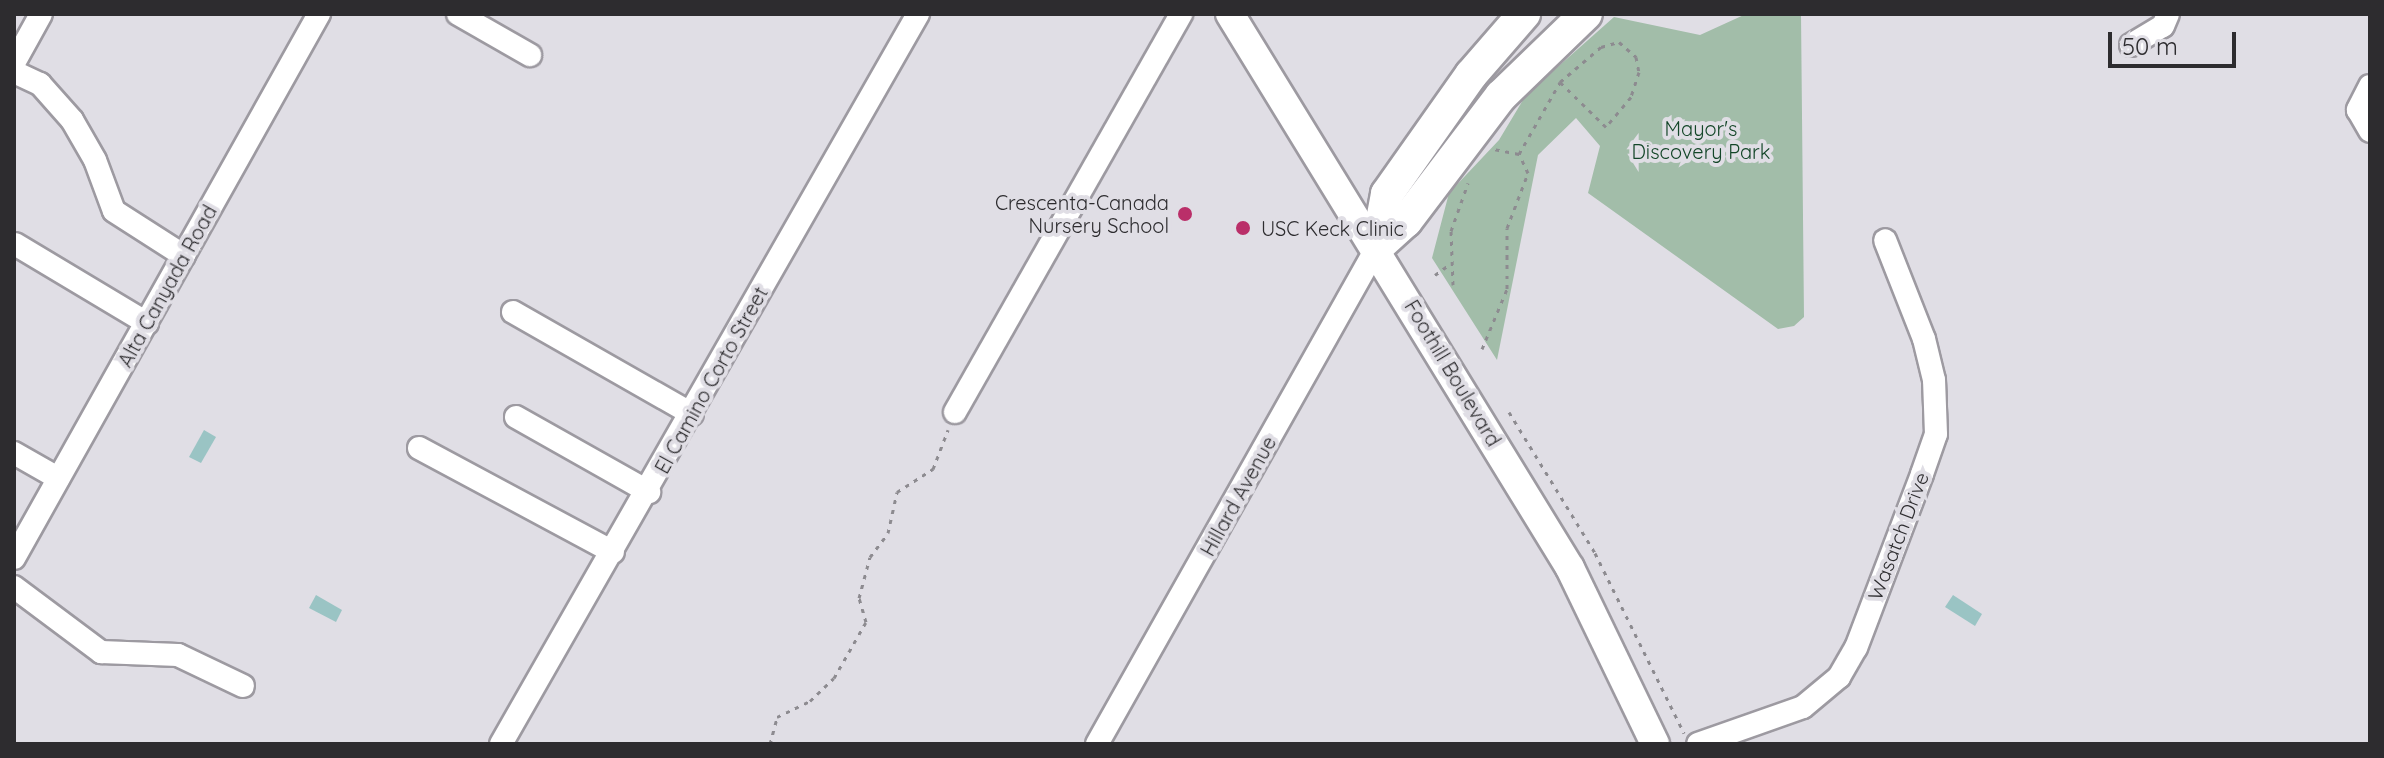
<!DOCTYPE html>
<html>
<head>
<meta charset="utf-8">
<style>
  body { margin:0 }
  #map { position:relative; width:2384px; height:758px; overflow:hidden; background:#e0dee5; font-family:Quicksand,sans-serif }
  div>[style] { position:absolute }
  .green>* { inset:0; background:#a2bda9 }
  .water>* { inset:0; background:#9ac4c4 }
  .path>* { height:3px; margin-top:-1.5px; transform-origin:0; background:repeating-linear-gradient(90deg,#8d8b90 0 4px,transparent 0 10px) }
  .roads { filter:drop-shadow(2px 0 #9d9aa1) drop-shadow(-2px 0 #9d9aa1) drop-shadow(0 2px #9d9aa1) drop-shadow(0 -2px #9d9aa1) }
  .minor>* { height:22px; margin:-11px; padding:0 11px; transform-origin:11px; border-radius:11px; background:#fff }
  .major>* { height:28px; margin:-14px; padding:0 14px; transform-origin:14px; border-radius:14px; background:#fff }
  .highway>* { height:32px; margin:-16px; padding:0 16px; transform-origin:16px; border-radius:16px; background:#fff }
  .dots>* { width:22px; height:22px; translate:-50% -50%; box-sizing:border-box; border:4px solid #e0dee5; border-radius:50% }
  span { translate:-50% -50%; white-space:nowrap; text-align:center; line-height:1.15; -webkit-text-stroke:8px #e0dee5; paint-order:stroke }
  .park-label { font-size:20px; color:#134628 }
  .poi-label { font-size:20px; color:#2d2c2f }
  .right { translate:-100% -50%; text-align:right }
  .left { translate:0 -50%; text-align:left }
  .street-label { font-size:20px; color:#2d2c2f }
  .frame { position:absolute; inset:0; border:16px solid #2d2c2f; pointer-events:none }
  .scale { position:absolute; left:2108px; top:32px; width:128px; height:36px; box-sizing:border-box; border:4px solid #2d2c2f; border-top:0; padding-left:10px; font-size:24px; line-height:28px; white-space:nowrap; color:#2d2c2f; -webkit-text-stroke:6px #e0dee5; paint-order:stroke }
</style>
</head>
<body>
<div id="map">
  <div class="green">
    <i style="clip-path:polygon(1746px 14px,1801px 14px,1804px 317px,1794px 326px,1778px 329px,1588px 193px,1600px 146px,1576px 118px,1538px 155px,1497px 360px,1432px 258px,1449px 193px,1499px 140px,1526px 95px,1614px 17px,1700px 35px)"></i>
  </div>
  <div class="water">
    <i style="clip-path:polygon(204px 430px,216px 437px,201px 463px,189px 457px)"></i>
    <i style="clip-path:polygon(316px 595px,342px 610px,336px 622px,309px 608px)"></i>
    <i style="clip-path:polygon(1953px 595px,1982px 614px,1975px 626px,1945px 607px)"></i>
  </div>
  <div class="path">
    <i style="left:1519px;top:154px;width:83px;rotate:-60.3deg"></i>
    <i style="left:1560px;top:82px;width:54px;rotate:-40.5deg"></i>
    <i style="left:1601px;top:47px;width:19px;rotate:-16deg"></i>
    <i style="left:1619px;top:42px;width:23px;rotate:41deg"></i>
    <i style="left:1636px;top:57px;width:15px;rotate:79deg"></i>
    <i style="left:1639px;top:72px;width:26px;rotate:108deg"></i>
    <i style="left:1631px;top:97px;width:39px;rotate:130deg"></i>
    <i style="left:1606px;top:127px;width:64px;rotate:-135.6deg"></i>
    <i style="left:1435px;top:275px;width:19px;rotate:-36deg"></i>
    <i style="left:1453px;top:285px;width:54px;rotate:-92.1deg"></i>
    <i style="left:1451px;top:231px;width:51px;rotate:-70.5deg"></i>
    <i style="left:1482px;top:349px;width:65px;rotate:-67.4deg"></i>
    <i style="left:1507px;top:289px;width:61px;rotate:-90deg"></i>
    <i style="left:1507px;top:228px;width:59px;rotate:-69.1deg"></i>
    <i style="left:1528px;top:173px;width:21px;rotate:-115deg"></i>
    <i style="left:1519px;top:154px;width:26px;rotate:-169deg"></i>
    <i style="left:1509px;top:412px;width:165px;rotate:58.6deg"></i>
    <i style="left:1595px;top:553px;width:201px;rotate:63.7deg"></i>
    <i style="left:770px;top:744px;width:28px;rotate:-75deg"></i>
    <i style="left:777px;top:717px;width:37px;rotate:-26deg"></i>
    <i style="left:810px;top:701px;width:33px;rotate:-44deg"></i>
    <i style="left:834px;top:678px;width:64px;rotate:-60.3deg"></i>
    <i style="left:866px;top:622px;width:25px;rotate:-106deg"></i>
    <i style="left:859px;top:598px;width:42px;rotate:-75deg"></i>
    <i style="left:870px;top:557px;width:30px;rotate:-53deg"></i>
    <i style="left:888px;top:533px;width:42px;rotate:-77.6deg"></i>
    <i style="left:897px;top:492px;width:43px;rotate:-32.6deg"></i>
    <i style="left:933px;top:469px;width:42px;rotate:-69deg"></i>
  </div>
  <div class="roads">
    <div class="minor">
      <i style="left:458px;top:14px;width:83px;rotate:29.7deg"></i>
      <i style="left:2131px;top:45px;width:37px;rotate:-31deg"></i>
      <i style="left:2163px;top:26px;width:13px;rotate:-67deg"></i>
      <i style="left:14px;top:63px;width:56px;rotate:-61.1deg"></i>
      <i style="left:14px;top:72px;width:29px;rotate:25deg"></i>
      <i style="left:40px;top:84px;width:48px;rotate:48.4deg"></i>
      <i style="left:72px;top:120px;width:46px;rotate:60.1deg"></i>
      <i style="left:95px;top:160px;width:54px;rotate:69.6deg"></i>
      <i style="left:114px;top:211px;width:83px;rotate:32.7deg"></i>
      <i style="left:2370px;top:86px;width:27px;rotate:117deg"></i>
      <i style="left:2358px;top:110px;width:24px;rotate:60deg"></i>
      <i style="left:15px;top:244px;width:154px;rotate:30.9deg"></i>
      <i style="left:513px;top:312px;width:206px;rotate:29.7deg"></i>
      <i style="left:955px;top:412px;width:458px;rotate:-60.4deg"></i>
      <i style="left:516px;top:417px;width:153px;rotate:29.4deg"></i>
      <i style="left:419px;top:448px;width:220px;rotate:28.2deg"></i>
      <i style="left:14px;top:453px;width:51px;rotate:29.6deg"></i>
      <i style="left:14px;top:558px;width:624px;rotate:-60.72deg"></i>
      <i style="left:14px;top:587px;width:109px;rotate:36.8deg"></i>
      <i style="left:101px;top:652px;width:77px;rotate:2.2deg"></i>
      <i style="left:178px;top:655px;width:72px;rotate:25.5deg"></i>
      <i style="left:501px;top:744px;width:841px;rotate:-60.26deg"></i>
      <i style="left:1097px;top:744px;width:570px;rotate:-60.6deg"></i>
      <i style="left:1698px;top:744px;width:111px;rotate:-19.4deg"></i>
      <i style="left:1803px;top:707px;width:47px;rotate:-39.8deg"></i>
      <i style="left:1839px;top:677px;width:34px;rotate:-60deg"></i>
      <i style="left:1856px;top:648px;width:186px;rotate:-69.2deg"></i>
      <i style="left:1922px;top:474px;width:42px;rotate:-70.7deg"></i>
      <i style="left:1936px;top:434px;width:54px;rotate:-92.1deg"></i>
      <i style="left:1934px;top:380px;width:42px;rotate:-103.7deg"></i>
      <i style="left:1924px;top:339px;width:106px;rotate:-111.5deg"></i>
    </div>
    <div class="major">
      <i style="left:1230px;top:14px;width:650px;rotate:58.46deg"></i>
      <i style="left:1570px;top:568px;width:195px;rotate:64.2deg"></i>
    </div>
    <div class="highway">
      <i style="left:1377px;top:247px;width:39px;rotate:-42deg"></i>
      <i style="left:1406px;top:221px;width:157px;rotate:-52.8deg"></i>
      <i style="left:1501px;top:96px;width:118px;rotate:-44deg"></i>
      <i style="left:1377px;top:247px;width:54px;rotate:-79.3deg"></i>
      <i style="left:1387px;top:194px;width:146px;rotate:-54.8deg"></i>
      <i style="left:1471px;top:75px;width:81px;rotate:-49deg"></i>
    </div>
  </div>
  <div class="dots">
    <i style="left:1185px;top:214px;background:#ba2f69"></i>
    <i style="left:1243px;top:228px;background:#ba2f69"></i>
  </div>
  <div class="park-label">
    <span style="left:1701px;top:140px">Mayor's<br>Discovery Park</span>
  </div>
  <div class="poi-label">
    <span class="right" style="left:1169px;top:214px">Crescenta-Canada<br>Nursery School</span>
    <span class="left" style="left:1261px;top:228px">USC Keck Clinic</span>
  </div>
  <div class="street-label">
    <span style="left:167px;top:286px;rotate:-61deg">Alta Canyada Road</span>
    <span style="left:1453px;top:373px;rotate:59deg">Foothill Boulevard</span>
    <span style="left:711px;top:380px;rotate:-61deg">El Camino Corto Street</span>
    <span style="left:1238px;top:496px;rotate:-61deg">Hillard Avenue</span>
    <span style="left:1898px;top:536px;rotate:-69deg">Wasatch Drive</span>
  </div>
  <div class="frame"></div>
  <div class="scale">50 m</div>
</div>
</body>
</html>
